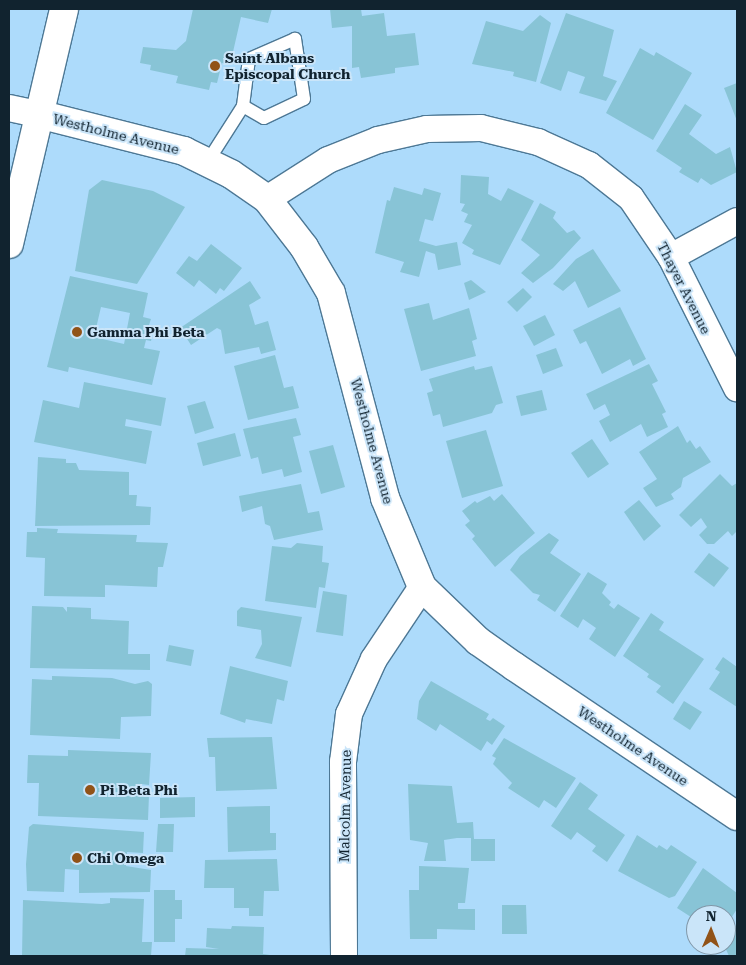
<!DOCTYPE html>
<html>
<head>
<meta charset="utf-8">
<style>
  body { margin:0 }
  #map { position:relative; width:746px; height:965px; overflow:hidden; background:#addbfb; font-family:"Roboto Serif",serif }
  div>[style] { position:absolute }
  .building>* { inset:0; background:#88c4d6 }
  .roads { filter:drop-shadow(1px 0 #4d7895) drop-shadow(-1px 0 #4d7895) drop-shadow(0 1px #4d7895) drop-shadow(0 -1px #4d7895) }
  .lane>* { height:12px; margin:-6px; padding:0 6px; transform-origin:6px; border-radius:6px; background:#fff }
  .street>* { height:26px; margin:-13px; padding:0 13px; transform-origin:13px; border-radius:13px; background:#fff }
  .secondary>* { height:28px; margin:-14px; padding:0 14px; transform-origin:14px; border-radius:14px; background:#fff }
  .dots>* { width:14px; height:14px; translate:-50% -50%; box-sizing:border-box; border:2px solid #cae5f9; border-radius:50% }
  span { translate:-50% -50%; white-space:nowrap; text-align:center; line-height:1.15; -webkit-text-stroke:4px #cae5f9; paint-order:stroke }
  .poi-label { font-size:14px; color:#11232f; font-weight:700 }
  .left { translate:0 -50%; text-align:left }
  .street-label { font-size:14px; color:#11232f }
  .frame { position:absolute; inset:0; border:10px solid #11232f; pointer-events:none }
  .north { position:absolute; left:686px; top:905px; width:50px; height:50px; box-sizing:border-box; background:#cae5f9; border:1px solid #8097a8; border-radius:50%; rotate:1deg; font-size:14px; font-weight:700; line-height:20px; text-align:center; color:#11232f }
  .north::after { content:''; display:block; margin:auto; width:18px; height:22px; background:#915318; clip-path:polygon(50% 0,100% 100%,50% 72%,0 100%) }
</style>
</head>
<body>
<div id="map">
  <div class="building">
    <i style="clip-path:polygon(193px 9px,272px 9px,268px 23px,241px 17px,230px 65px,222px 63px,217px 83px,211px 82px,209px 90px,176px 83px,178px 76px,150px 70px,151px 65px,140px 63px,143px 47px,176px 50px,186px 41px)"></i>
    <i style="clip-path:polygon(330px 9px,361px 9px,362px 16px,384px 13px,387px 36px,415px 33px,419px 65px,395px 68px,395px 73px,361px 78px,359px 67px,352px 68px,352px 26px,332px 28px)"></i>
    <i style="clip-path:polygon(566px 13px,614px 30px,603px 76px,617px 81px,606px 101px,579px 93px,585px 77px,568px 71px,561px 91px,540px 83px)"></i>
    <i style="clip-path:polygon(540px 15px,551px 23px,536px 82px,513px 76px,514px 72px,472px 64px,486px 21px,523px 31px)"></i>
    <i style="clip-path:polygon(640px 48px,654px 56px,656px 52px,692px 73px,653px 140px,606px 113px)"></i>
    <i style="clip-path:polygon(737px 83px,737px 121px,724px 88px)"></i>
    <i style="clip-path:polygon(685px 104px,702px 115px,689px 134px,716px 154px,730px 147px,737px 172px,711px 185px,701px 178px,698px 183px,679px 172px,682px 168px,656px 151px)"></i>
    <i style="clip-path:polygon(461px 175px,489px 177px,488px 194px,501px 201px,508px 188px,534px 201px,500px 265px,472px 254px,474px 250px,462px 243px,472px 225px,464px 222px,468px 214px,461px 211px,465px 204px,460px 203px)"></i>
    <i style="clip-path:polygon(102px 180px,153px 191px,185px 207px,137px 284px,75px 271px,89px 190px)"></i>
    <i style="clip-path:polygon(394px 187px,422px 195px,424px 188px,441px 193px,433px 221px,425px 219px,419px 241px,436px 246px,457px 242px,461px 265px,438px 270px,435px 254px,426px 251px,419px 277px,400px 272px,404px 262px,375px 253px,387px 200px,390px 201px)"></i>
    <i style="clip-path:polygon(540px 203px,556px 212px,553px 218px,567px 233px,574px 230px,581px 238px,553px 268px,533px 283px,521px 273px,540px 255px,521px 240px)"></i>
    <i style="clip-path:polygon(211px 244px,242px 268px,224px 291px,220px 288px,216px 294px,199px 280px,194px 287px,176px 273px,189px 256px,197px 261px)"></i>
    <i style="clip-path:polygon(593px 249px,621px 291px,588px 308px,575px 281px,563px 291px,553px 284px,576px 259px)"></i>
    <i style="clip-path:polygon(evenodd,70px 276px,148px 293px,143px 317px,151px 319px,149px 325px,154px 326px,151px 341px,146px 340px,144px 348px,160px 351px,152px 385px,69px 367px,68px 372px,47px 367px,70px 276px,101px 307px,130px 313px,124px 344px,94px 337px,101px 307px)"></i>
    <i style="clip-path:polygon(471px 280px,486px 292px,469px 300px,464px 283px)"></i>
    <i style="clip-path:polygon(250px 281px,261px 298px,249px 305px,255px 325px,268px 321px,276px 350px,261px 354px,259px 347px,225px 354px,221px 330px,217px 328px,191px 345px,180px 328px)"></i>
    <i style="clip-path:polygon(523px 288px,532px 297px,517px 312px,507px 302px)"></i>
    <i style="clip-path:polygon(429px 303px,433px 320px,469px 308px,477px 339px,472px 341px,476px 356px,421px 371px,404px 309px)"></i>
    <i style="clip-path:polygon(620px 307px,646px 359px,633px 366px,630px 359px,602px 374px,586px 341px,580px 344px,573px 330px)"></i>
    <i style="clip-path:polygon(545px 315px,555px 335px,534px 346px,523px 326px)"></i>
    <i style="clip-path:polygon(556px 348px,563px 366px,543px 374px,536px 355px)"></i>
    <i style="clip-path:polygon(275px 355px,284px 388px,293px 386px,299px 408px,248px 420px,234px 366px)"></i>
    <i style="clip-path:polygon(649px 364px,658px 381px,652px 384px,666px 412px,662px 414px,668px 427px,647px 437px,641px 424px,610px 442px,599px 421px,610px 415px,605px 404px,594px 410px,586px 394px)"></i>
    <i style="clip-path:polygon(474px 366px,475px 370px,492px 366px,503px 403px,496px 405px,492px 413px,443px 427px,440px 414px,433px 416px,427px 393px,433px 391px,429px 379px)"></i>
    <i style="clip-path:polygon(84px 382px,166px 398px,161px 426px,126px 419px,125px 426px,152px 431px,146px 464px,34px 442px,43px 400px,79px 408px)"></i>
    <i style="clip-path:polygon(542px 390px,547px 410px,521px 416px,516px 396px)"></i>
    <i style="clip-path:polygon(205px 401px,214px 428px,195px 434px,187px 406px)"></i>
    <i style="clip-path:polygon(296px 418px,301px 435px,293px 437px,302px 472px,284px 477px,282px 469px,262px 474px,258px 457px,251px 459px,243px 429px)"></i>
    <i style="clip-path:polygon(678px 426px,687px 443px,690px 440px,696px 449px,700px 446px,711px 462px,683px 478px,681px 487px,671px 494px,674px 499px,656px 507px,643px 488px,657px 479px,639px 452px)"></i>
    <i style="clip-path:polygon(486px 430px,503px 486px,462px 498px,446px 441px)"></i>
    <i style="clip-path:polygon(235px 433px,241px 456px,203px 466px,197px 443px)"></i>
    <i style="clip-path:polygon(592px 439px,609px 464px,588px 478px,571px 453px)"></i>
    <i style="clip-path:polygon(333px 445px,345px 487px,321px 494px,309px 451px)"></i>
    <i style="clip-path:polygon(38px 457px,66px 459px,66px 463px,76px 463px,79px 470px,129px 472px,129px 495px,137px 495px,136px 506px,151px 507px,150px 525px,35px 526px)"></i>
    <i style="clip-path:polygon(720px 474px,732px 486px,737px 483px,737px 531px,732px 536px,728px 531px,714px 544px,707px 544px,699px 535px,707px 527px,701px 518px,691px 527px,679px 515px)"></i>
    <i style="clip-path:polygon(301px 484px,308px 513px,319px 511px,323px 530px,274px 540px,270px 526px,265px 524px,262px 506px,242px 512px,239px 496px)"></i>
    <i style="clip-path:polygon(502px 494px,535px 533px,495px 567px,472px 539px,475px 536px,465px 525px,470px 521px,462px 511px,475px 501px,477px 503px,490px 496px,494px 501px)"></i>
    <i style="clip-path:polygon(639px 500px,661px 526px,644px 541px,624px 512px)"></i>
    <i style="clip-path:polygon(37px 528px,58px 529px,57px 533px,137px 535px,136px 542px,168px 543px,163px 567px,158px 567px,157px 587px,105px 585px,105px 597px,44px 596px,45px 558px,26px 557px,27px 532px,37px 532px)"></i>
    <i style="clip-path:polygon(549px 533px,559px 540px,550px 553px,581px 574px,555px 612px,537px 600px,540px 595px,533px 593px,510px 570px,520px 556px)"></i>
    <i style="clip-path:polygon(297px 543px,323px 546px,322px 562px,329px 563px,325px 588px,319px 587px,316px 608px,265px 601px,272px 546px,291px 548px)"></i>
    <i style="clip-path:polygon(709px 553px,729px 568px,714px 587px,694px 572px)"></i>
    <i style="clip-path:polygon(588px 572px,607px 584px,602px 593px,611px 602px,609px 605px,614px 609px,618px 604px,640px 618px,615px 657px,589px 639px,596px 628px,583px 619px,578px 628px,560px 616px)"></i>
    <i style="clip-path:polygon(323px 591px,347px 595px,343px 636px,316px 632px)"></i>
    <i style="clip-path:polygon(32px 606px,63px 607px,67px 612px,67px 607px,91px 608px,91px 619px,129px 621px,128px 654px,150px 654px,150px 670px,30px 668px)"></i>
    <i style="clip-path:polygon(241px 607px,302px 617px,291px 667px,255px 658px,262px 644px,261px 630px,237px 626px,237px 611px)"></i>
    <i style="clip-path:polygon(651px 613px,664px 622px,659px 630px,704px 659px,673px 704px,656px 692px,661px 686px,647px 677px,649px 674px,623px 656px)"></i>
    <i style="clip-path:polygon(169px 645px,194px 650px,191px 666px,166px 661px)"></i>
    <i style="clip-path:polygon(723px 657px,737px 667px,737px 707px,709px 689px,720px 672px,715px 669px)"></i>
    <i style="clip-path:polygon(230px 666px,288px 681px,284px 701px,277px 699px,272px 724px,246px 719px,245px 723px,220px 714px)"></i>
    <i style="clip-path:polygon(52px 676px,112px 678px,135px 684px,148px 681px,152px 684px,151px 716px,121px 717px,120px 739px,30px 735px,32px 679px,52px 680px)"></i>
    <i style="clip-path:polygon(431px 681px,489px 714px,486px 719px,490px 721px,493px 718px,505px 726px,492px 745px,487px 741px,481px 751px,440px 724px,436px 731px,417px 719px,419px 701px)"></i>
    <i style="clip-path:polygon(684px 701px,702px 712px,690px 730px,673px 719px)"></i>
    <i style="clip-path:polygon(272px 737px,277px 789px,216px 791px,215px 757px,209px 757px,207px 738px)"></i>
    <i style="clip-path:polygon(504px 738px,576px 778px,556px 808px,544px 800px,539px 808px,508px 788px,512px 783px,493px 764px,496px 758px,492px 756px)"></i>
    <i style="clip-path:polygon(68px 750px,151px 753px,149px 785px,141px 784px,140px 795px,149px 795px,148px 820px,38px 816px,39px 783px,27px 783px,28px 755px,68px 756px)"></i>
    <i style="clip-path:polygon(580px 782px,598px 795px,588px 809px,625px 835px,607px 862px,592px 851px,596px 846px,577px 832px,571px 840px,551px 826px)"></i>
    <i style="clip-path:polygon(408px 784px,452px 786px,457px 823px,473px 822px,474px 839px,495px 839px,495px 861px,471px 861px,471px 838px,457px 838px,444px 840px,446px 861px,424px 861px,428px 843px,410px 840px)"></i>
    <i style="clip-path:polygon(195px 797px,195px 817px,160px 818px,160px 798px)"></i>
    <i style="clip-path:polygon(270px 806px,270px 833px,276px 833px,276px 850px,228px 852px,227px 807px)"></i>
    <i style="clip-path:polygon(33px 824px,144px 832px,143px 853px,127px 852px,126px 866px,151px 870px,150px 892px,79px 893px,79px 870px,65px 869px,64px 892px,27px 891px,26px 864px,29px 827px)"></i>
    <i style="clip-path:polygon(158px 824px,174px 824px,173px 852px,156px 852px)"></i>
    <i style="clip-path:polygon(637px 835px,657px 848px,659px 845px,667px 850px,671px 845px,697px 862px,675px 896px,669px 898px,618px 871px)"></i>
    <i style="clip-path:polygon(277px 859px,279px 891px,264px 891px,263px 916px,249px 916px,249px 908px,234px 908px,234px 888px,204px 888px,205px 860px)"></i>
    <i style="clip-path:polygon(419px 866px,469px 868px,465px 903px,458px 903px,458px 909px,475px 909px,475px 930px,437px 929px,437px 939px,410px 939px,409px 890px,419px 890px)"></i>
    <i style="clip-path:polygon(703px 868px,737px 893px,737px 909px,726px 926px,726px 915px,696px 915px,696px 926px,688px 921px,691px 917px,677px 908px)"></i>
    <i style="clip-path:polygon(154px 890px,175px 890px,175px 900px,182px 900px,182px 919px,175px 919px,175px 942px,154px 942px)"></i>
    <i style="clip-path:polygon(110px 898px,144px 899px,142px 942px,152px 942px,151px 956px,22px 956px,23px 900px,102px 904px,110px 903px)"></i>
    <i style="clip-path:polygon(502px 905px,526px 905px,527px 934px,502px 934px)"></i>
    <i style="clip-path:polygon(232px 926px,264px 927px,263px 954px,277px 956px,185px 956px,186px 948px,219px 949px,206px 947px,207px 928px,231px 929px)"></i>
    <i style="clip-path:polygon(736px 928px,737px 956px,729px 956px,724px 945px,726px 936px)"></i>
  </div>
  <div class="roads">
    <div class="lane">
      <i style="left:208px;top:161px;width:65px;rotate:-57.5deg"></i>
      <i style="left:243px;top:106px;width:24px;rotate:30deg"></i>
      <i style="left:264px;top:118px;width:44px;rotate:-25.4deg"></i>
      <i style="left:304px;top:99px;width:61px;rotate:-98.5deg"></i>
      <i style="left:295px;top:39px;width:50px;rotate:156.5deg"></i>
      <i style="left:249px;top:59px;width:47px;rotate:97.3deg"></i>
    </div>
    <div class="street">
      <i style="left:9px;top:108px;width:30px;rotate:12deg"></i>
      <i style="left:267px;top:199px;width:72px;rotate:-32.6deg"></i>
      <i style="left:328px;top:160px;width:54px;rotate:-21.8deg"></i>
      <i style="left:378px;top:140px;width:50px;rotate:-12.7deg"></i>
      <i style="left:427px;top:129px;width:54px;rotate:-1.1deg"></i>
      <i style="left:481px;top:128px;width:59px;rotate:13.8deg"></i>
      <i style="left:538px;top:142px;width:56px;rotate:24.3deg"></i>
      <i style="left:589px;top:165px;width:53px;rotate:38.2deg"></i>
      <i style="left:631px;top:198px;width:71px;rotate:55.9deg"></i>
      <i style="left:671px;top:257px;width:147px;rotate:63.3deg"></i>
      <i style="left:671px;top:257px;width:75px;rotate:-28.6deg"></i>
      <i style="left:344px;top:956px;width:194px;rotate:-90.3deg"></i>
      <i style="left:343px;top:762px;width:48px;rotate:-82.9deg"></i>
      <i style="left:349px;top:714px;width:60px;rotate:-65.6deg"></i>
      <i style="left:374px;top:659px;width:87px;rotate:-56.3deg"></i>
    </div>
    <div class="secondary">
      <i style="left:38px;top:114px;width:151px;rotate:14.2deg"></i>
      <i style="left:184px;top:151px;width:52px;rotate:26.1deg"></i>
      <i style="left:231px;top:174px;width:44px;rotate:34.8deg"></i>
      <i style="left:267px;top:199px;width:61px;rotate:52.4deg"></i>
      <i style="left:304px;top:247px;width:53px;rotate:59.6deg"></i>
      <i style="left:331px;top:293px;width:212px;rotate:75.2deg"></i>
      <i style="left:385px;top:498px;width:96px;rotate:67.4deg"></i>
      <i style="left:422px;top:587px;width:78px;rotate:44deg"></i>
      <i style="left:478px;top:641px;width:45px;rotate:35.1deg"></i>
      <i style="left:515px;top:667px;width:267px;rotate:33.9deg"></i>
      <i style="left:9px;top:244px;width:241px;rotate:-76.8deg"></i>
    </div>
  </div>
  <div class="dots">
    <i style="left:215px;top:66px;background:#915318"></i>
    <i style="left:77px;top:332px;background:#915318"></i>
    <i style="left:90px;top:790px;background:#915318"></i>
    <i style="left:77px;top:858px;background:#915318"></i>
  </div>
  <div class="poi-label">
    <span class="left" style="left:225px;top:66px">Saint Albans<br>Episcopal Church</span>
    <span class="left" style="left:87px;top:332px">Gamma Phi Beta</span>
    <span class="left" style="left:100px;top:790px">Pi Beta Phi</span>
    <span class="left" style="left:87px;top:858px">Chi Omega</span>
  </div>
  <div class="street-label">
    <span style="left:116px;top:134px;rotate:14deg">Westholme Avenue</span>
    <span style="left:684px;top:288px;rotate:63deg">Thayer Avenue</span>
    <span style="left:372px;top:441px;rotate:75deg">Westholme Avenue</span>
    <span style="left:633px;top:746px;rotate:34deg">Westholme Avenue</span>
    <span style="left:345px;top:806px;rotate:-89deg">Malcolm Avenue</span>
  </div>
  <div class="frame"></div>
  <div class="north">N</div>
</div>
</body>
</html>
